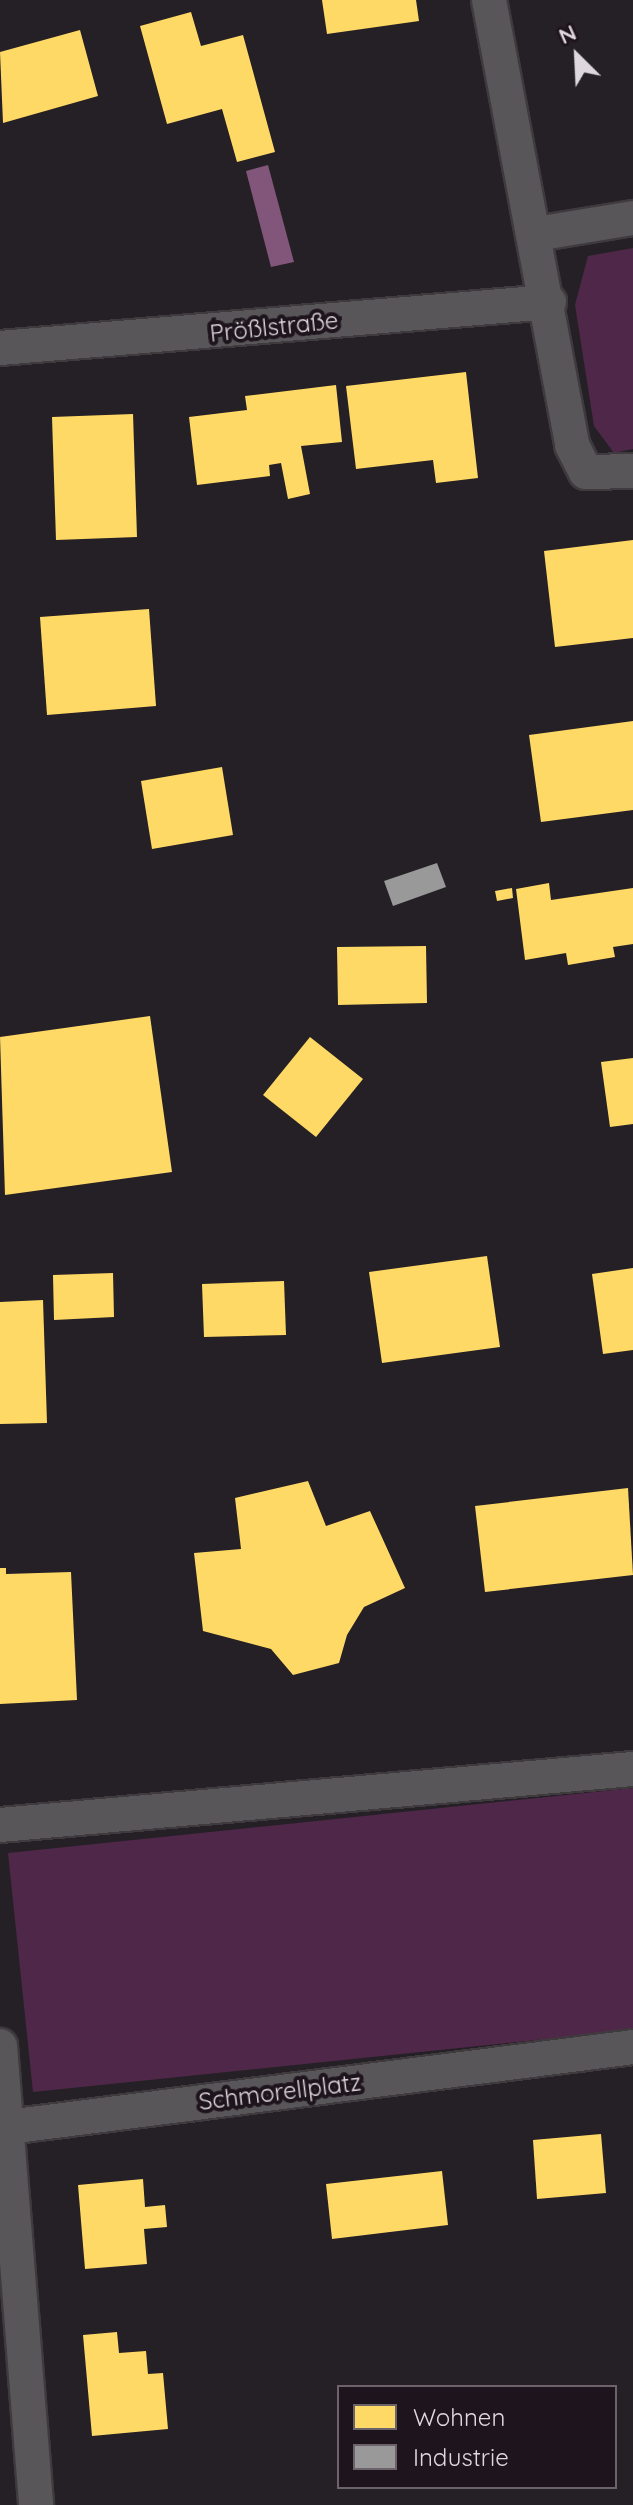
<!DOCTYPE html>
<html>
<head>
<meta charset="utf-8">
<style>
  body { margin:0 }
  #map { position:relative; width:633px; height:2505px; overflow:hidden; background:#252025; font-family:Quicksand,sans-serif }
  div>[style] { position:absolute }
  .green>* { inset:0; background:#4f2749 }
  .water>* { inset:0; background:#82557b }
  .homes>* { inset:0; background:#ffd966 }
  .industry>* { inset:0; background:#999 }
  .roads { filter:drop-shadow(2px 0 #3e3a3e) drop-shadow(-2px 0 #3e3a3e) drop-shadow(0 2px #3e3a3e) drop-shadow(0 -2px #3e3a3e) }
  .street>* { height:34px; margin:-17px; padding:0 17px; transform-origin:17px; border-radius:17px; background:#585658 }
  span { translate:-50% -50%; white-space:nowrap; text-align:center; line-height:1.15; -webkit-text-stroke:8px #1e141d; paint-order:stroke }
  .street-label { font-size:24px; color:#dfd7de }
  .legend { position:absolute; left:337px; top:2385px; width:280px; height:104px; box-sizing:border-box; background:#1e141d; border:2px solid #6b626a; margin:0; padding:10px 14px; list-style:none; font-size:24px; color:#dfd7de }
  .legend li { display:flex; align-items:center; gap:16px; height:40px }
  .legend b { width:40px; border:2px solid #6b626a }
  .north { position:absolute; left:537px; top:16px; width:80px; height:80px; -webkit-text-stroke:6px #1e141d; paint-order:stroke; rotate:336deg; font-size:22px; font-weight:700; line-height:32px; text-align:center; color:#dfd7de }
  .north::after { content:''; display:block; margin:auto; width:28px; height:36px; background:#dfd7de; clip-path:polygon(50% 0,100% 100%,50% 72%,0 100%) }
</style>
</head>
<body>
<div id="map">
  <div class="green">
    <i style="clip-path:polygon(633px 248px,633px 449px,614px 453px,594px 426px,575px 305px,588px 256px)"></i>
    <i style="clip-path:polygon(633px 1788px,633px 2030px,33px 2092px,8px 1853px)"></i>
  </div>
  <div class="water">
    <i style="clip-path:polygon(268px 165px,294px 262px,271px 267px,246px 171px)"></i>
  </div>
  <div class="homes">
    <i style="clip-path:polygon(322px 0,416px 0,419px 21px,327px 34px)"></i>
    <i style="clip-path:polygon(191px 12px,201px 46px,243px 35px,275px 152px,237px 162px,222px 109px,167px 124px,140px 26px)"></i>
    <i style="clip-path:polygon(80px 30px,98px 96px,3px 123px,0 52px)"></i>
    <i style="clip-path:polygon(466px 372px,478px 478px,436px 483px,433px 460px,356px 469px,346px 386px)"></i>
    <i style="clip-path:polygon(336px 385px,342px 442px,301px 446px,310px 494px,288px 499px,281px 463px,269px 465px,270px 476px,197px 485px,189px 417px,247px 410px,245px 396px)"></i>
    <i style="clip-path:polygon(133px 414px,137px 537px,56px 540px,52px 417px)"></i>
    <i style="clip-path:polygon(633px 540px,633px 638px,555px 647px,544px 551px)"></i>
    <i style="clip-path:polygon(149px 609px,156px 706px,47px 715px,40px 617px)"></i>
    <i style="clip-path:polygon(633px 721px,633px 810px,541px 822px,529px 735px)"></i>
    <i style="clip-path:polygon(222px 767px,233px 835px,152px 849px,141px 781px)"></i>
    <i style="clip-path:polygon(549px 883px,551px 900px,633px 888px,633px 944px,613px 947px,615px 957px,568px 965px,566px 953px,525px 960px,516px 889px)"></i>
    <i style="clip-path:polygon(512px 888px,513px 898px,497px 901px,495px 891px)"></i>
    <i style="clip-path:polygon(426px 946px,427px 1003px,338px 1005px,337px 947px)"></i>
    <i style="clip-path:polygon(150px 1016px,172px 1172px,5px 1195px,0 1037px)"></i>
    <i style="clip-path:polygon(310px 1037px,363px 1079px,316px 1137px,263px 1095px)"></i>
    <i style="clip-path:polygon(633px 1058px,633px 1124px,610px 1127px,601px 1062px)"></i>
    <i style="clip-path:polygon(487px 1256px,500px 1347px,382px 1363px,369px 1272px)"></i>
    <i style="clip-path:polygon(633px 1268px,633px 1350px,603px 1354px,592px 1274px)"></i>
    <i style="clip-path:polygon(113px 1273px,114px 1317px,54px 1320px,53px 1275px)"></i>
    <i style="clip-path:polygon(284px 1281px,286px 1335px,204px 1337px,202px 1284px)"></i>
    <i style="clip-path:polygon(43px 1300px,47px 1423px,0 1424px,0 1302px)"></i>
    <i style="clip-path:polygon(308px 1481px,326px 1526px,370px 1511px,405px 1588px,364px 1607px,347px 1635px,339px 1663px,293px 1675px,271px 1649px,203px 1631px,194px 1553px,241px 1549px,235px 1498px)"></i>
    <i style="clip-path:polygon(628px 1488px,633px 1575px,485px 1592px,475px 1506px)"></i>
    <i style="clip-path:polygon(0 1568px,6px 1568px,6px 1574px,71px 1572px,77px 1700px,0 1704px)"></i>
    <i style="clip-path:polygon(601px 2134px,606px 2193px,537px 2199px,533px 2140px)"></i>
    <i style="clip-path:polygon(442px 2171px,448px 2225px,332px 2239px,326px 2184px)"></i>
    <i style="clip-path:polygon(143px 2179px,145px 2207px,165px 2205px,167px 2227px,144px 2229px,147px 2264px,85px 2269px,78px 2185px)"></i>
    <i style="clip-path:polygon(117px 2332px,119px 2353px,146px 2351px,148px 2374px,163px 2373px,168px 2429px,92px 2436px,83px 2335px)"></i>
  </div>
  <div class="industry">
    <i style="clip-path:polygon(437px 863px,446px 887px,393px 906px,384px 881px)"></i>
  </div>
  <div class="roads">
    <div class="street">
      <i style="left:489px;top:0;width:453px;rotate:79.4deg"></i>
      <i style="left:572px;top:445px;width:30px;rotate:63deg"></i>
      <i style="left:586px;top:472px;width:47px;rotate:-1.2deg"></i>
      <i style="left:536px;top:234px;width:98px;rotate:-9.4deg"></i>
      <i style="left:0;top:348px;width:551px;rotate:-4.79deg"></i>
      <i style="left:0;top:1825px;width:635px;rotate:-5.06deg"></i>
      <i style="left:0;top:2046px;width:460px;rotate:85.5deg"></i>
      <i style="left:8px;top:2127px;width:630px;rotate:-7.29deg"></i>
    </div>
  </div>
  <div class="street-label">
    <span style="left:274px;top:327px;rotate:-6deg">Prößlstraße</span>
    <span style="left:280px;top:2092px;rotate:-7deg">Schmorellplatz</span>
  </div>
  <ul class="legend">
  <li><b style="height:22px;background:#ffd966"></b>Wohnen</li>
  <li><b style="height:22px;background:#999"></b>Industrie</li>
  </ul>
  <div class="north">N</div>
</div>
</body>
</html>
